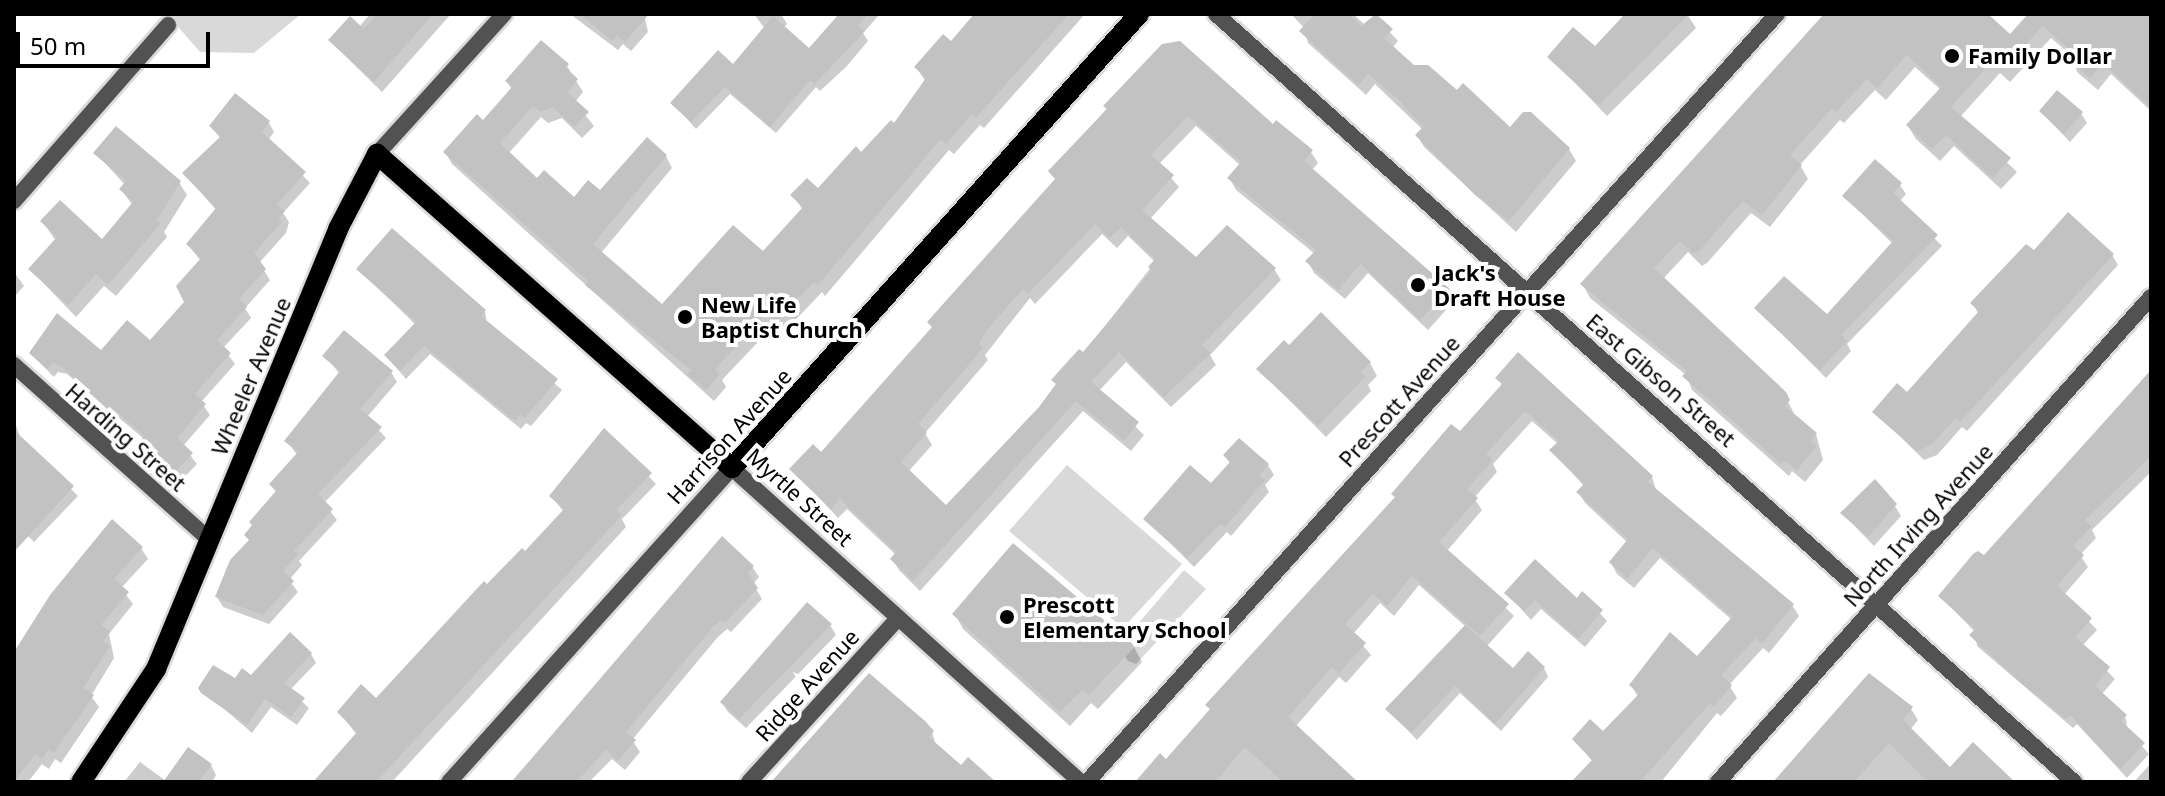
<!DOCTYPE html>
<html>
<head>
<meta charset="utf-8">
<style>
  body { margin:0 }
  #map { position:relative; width:2165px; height:796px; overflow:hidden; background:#fff; font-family:"Noto Sans",sans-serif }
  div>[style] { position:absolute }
  .green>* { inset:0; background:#d9d9d9 }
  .shadow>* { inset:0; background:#0003 }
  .building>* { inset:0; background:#c2c2c2 }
  .roads { filter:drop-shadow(2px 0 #dbdbdb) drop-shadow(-2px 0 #dbdbdb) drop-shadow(0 2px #dbdbdb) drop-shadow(0 -2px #dbdbdb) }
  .street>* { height:16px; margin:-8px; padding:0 8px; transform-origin:8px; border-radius:8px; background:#525252 }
  .primary>* { height:20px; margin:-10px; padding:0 10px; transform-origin:10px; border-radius:10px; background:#000 }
  .dots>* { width:22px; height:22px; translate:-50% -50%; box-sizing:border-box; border:4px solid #fff; border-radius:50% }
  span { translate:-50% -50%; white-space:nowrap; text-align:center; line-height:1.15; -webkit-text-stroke:8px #fff; paint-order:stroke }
  .poi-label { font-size:22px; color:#000; font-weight:700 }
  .left { translate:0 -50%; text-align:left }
  .street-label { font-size:22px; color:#000 }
  .frame { position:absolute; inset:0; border:16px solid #000; pointer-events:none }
  .scale { position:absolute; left:16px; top:32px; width:194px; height:36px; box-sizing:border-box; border:4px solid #000; border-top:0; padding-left:10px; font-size:24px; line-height:28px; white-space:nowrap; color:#000; -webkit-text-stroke:6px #fff; paint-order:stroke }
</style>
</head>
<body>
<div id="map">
  <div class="green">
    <i style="clip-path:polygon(167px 14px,301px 14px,254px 53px,200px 52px)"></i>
    <i style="clip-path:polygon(1067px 465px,1182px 564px,1123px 628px,1009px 531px)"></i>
    <i style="clip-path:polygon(1184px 570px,1206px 589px,1136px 664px,1128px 661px,1125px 657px,1140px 641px,1131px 632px)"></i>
  </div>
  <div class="shadow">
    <i style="clip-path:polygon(370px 14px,451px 14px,382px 92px,330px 41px,359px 27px)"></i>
    <i style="clip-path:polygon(570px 14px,644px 14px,648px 32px,631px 51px,623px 44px,618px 50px)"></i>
    <i style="clip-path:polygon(754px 14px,781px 14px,787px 24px,783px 28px,809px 51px,842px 14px,880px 14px,863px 33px,868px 41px,846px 67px,820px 91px,816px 87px,776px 133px,730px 94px,696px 129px,673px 103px,734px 67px,765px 29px)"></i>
    <i style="clip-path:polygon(977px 14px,1085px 14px,984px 128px,980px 125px,954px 154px,949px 150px,825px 296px,822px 292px,784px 332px,774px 325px,722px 380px,726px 387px,714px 401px,452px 164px,445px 152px,483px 123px,512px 90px,507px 81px,567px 66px,583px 92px,575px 102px,594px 126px,582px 138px,562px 118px,548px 123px,541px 117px,508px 154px,537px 181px,574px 200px,600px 193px,666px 156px,672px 168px,601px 253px,662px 307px,763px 254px,803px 210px,793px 196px,818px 191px,861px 155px,922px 95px,926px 82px,916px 67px,951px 44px)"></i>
    <i style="clip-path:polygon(1291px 14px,1353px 14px,1365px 25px,1374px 15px,1398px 41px,1392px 48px,1413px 67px,1510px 130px,1569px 149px,1576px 161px,1516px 232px,1424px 147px,1417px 135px,1423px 130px,1375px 84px,1366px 95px,1308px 43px,1304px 28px)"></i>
    <i style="clip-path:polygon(1627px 14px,1687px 14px,1696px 28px,1607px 116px,1550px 57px,1595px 49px)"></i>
    <i style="clip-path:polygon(1827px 14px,1984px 14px,2010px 37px,2031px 14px,2140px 14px,2151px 24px,2151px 111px,2111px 74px,2098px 90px,2077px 72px,2072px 56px,2051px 38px,2010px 82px,2000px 73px,1960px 117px,2017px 172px,2001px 189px,1954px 146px,1940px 161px,1916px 139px,1908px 126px,1941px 90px,1915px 67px,1886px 100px,1875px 90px,1844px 123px,1840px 120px,1800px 165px,1808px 179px,1770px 227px,1751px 213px,1707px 263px,1702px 266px,1688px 252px,1663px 279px,1784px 393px,1795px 416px,1816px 434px,1823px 460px,1805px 482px,1792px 471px,1789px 476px,1692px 390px,1686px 375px,1590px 298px,1583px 285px)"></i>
    <i style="clip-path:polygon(evenodd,1163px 46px,1311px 152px,1318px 163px,1312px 170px,1454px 301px,1428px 330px,1368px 273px,1345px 299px,1314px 273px,1308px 262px,1315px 254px,1236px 190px,1230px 179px,1241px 166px,1196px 126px,1159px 164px,1179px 187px,1150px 219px,1196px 260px,1274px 269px,1281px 280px,1210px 355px,1216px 365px,1171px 407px,1126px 362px,1099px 391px,1144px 435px,1131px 451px,1083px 411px,920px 591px,899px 570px,892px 559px,896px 555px,847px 509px,838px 518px,792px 469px,822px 455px,933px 329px,1056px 181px,1051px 171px,1163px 46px,1102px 234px,1117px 248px,1128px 236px,1155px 262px,1041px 408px,946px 508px,908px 472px,932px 445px,925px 433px,988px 360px,985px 355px,1030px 298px,1035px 304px,1102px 234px)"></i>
    <i style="clip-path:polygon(236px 96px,269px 123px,274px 132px,268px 140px,310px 183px,283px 213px,289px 222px,286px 233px,259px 263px,270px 280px,245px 308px,251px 318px,223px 348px,235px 364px,201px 402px,210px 415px,183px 446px,197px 464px,175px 487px,141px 457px,136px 448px,144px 439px,67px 374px,58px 372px,54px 377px,31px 354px,57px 316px,101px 353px,150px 343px,186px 302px,201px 261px,188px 245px,217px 211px,185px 174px,221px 139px,211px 127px)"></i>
    <i style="clip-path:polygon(2041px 112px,2081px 113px,2087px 123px,2070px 142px)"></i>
    <i style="clip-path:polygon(96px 153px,179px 182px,187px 195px,164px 232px,167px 237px,116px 296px,104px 286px,76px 317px,30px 269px,56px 241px,42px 221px,102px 242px,133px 206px,121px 189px,125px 185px)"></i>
    <i style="clip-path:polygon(1900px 185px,1906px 194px,1899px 202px,1942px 246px,1847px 344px,1851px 351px,1826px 378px,1756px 308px,1827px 317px,1893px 244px,1844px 196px)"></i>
    <i style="clip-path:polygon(2034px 253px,2112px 255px,2118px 265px,1967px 431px,1962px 427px,1937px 455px,1924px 460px,1875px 412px,1907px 395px,1978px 313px,1972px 303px)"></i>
    <i style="clip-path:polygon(358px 269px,485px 311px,487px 324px,562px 390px,531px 426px,526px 423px,521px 429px,430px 354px,406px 379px,386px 356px,416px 325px)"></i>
    <i style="clip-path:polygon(14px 272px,24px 286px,14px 297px)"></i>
    <i style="clip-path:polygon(1290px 348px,1370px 363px,1377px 376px,1368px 385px,1371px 391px,1326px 437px,1258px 369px)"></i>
    <i style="clip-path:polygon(325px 356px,391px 372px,397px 382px,367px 417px,386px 438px,324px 503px,337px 520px,299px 561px,302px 565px,289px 580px,298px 592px,269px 624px,223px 607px,217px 597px,250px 541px,246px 535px,277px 494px,271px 484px,298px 456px,287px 441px,340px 374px)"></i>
    <i style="clip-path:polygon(2151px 370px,2151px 472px,2092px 530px,2096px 538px,2080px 555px,2088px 567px,2064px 595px,2097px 630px,2082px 646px,2115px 679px,2101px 695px,2125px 716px,2128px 730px,2149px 754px,2127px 778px,2077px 724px,2073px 728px,1977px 646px,1975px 632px,1941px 597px,1984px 558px)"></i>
    <i style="clip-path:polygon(1498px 378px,1652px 477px,1656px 490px,1792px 605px,1799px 616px,1769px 653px,1763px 648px,1729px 685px,1737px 698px,1721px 716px,1717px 713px,1661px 782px,1574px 782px,1593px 762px,1575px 739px,1603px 734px,1638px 697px,1631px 685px,1697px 659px,1732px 620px,1660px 558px,1634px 588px,1617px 574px,1611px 563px,1628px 543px,1585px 503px,1579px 493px,1584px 486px,1552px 451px,1558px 444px,1532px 421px,1493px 464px,1497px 472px,1474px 498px,1482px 510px,1447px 551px,1514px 616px,1487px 646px,1513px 671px,1544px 668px,1548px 677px,1501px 731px,1460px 693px,1417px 740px,1388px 709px,1466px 627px,1419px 585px,1394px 616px,1380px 603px,1353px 634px,1371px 655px,1346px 683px,1339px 677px,1295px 727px,1355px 782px,1142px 782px,1166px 762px,1211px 711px,1207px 705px,1503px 387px)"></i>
    <i style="clip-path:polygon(14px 420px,21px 439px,78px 496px,34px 542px,14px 522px)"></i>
    <i style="clip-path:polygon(605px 431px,656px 484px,622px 519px,626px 527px,392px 782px,315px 782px,357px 735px,339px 712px,376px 700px,525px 554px,564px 512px,551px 496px)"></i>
    <i style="clip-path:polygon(1225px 456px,1268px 465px,1274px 475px,1265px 485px,1269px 492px,1231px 536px,1227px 532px,1194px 567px,1146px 519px,1211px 486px,1231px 465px)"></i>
    <i style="clip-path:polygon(1895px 506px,1901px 516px,1874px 546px,1842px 513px)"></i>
    <i style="clip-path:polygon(722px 539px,753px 568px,759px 577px,753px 584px,762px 599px,731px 632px,727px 629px,717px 638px,632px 740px,640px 752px,625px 770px,612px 759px,589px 782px,511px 782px)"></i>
    <i style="clip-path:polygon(141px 548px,148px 559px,121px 588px,133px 604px,109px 634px,114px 658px,91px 696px,99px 707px,61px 763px,55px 759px,49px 769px,42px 764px,28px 782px,14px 782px,14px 655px)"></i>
    <i style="clip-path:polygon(1507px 593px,1577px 601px,1582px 594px,1607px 621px,1585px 647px,1541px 609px,1531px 620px)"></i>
    <i style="clip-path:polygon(955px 614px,1134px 647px,1142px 662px,1098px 709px,1091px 703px,1070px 726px,963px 629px)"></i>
    <i style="clip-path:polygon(830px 625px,836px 635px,746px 728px,728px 712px,722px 702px)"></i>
    <i style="clip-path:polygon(311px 654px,316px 663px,290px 690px,309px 708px,297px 725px,271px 707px,252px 733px,200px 688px,251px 677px)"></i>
    <i style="clip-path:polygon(1911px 709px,1918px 720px,1910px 730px,1950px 770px,2011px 782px,1775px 782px)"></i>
    <i style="clip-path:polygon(932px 732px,936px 745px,962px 768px,993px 782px,774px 782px)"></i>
    <i style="clip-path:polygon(140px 762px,166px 781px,211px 765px,216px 775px,212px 782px,124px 782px)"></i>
    <i style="clip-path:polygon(2151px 763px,2151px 782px,2134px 782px)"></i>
  </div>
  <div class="building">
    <i style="clip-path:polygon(377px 14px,433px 14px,374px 82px,328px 40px,350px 16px,364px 29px)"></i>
    <i style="clip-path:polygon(580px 14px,649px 14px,625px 42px,617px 35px,612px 41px)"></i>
    <i style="clip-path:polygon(839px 14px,868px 14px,858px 26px,865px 31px,815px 84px,810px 80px,770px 127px,725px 87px,691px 122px,670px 103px,718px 50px,733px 64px,773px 16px,809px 48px)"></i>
    <i style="clip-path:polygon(974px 14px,1069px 14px,976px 118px,972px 114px,946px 144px,941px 139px,818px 285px,814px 282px,776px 321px,766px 314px,715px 369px,720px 374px,706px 390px,687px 374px,691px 370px,585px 285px,588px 281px,443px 152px,477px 114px,483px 120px,512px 87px,505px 81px,541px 40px,569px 64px,566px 68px,578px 79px,567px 92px,589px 112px,574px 127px,553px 107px,540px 112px,533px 106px,500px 143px,537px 178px,544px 170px,574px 197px,588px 180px,600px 190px,647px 137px,667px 155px,593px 244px,662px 304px,733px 225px,763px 251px,803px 207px,790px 195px,807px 178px,818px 188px,856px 146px,861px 152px,891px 120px,894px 123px,926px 78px,914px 67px,943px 34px,951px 41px)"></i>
    <i style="clip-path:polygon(1315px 14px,1348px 14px,1361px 26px,1376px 14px,1393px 29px,1384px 38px,1414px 65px,1428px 65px,1457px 90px,1463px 83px,1510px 127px,1523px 112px,1531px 112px,1570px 148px,1509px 221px,1475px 195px,1415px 135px,1423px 127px,1399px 100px,1368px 74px,1358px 85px,1299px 31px)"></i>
    <i style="clip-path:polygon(1625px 14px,1689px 14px,1599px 105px,1547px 57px,1573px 27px,1595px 46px)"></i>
    <i style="clip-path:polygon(1824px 14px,1988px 14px,2010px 34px,2028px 14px,2151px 14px,2151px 108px,2103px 63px,2090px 78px,2067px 59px,2072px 52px,2043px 26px,2001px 70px,1992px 61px,1951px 107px,2011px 158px,1993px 178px,1946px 135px,1932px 149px,1906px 125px,1941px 87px,1907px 55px,1877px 88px,1867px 79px,1836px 112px,1832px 108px,1790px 155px,1802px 165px,1762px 215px,1743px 201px,1700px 250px,1693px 254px,1680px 241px,1654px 268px,1786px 392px,1790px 400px,1785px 406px,1817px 433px,1811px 441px,1817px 446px,1797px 470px,1784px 460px,1781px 464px,1682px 376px,1687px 371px,1580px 284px)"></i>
    <i style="clip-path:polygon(evenodd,1180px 41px,1273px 124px,1276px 120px,1313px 150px,1304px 161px,1450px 289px,1420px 320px,1361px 264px,1338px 290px,1305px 261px,1316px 250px,1227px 178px,1241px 162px,1188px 116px,1151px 155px,1174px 175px,1142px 210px,1196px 257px,1227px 225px,1276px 268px,1202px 345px,1211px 353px,1164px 397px,1119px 352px,1091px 382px,1139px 422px,1124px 441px,1076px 401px,913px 581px,890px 559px,896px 552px,840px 499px,831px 509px,789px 469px,813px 444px,821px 452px,932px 327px,927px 322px,1055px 179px,1048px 171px,1107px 109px,1103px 106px,1162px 44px,1180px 41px,1095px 224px,1110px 238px,1121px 227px,1155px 259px,1148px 267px,1152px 270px,1083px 352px,1079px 349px,1051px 380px,1056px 384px,1039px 407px,946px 505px,901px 462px,927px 432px,918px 424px,983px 348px,979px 344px,986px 331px,1023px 289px,1028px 294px,1095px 224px)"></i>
    <i style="clip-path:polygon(2057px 90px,2083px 112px,2064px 134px,2039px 111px)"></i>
    <i style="clip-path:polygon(235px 93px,270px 121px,262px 132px,306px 172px,277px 204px,285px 211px,278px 219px,282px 222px,254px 253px,266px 269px,239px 299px,247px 307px,217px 340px,231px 353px,195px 394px,206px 404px,177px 438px,193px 453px,169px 478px,133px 448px,144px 436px,110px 406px,107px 409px,60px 365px,53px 363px,47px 369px,29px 353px,57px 313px,101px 350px,127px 320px,150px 340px,184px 302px,176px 286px,201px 258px,186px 244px,216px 208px,182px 173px,221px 136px,209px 126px)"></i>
    <i style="clip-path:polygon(116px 126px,181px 181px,157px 220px,161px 223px,108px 285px,96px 274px,68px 305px,28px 269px,57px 237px,40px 221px,60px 200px,102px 239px,133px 202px,119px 189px,126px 181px,93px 153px)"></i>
    <i style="clip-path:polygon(1875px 159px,1902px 183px,1893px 193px,1938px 235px,1841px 335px,1847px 341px,1820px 370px,1754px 308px,1784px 276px,1827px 314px,1893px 241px,1842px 196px)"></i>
    <i style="clip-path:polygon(2068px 212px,2114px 254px,1960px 422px,1956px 418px,1931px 445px,1917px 451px,1872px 412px,1897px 383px,1907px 392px,1979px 311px,1970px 303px,2026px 244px,2034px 250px)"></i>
    <i style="clip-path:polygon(392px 228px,486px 310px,481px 316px,558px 379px,525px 418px,520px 414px,515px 421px,424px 346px,400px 371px,384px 355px,416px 322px,356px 269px)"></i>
    <i style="clip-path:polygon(1321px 312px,1371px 362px,1361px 372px,1365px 377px,1318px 426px,1256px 369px,1284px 340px,1289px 345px)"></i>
    <i style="clip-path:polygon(344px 330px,393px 371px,360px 409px,382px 427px,318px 494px,333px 509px,294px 551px,298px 554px,283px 571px,294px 581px,263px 615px,215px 597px,230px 560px,249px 540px,244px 535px,252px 525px,249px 522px,276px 491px,269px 484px,298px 452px,284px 441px,340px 371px,322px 356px)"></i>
    <i style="clip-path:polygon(1518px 352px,1653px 476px,1648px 482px,1794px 604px,1762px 644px,1756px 638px,1721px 675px,1732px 685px,1714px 706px,1710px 703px,1640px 782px,1571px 782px,1592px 760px,1572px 739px,1590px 719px,1603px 731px,1639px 694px,1629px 685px,1670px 632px,1697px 656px,1732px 617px,1653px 548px,1627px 579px,1609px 562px,1628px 539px,1576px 492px,1584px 484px,1549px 450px,1559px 441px,1525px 411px,1486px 454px,1493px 460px,1467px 489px,1478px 498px,1439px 542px,1509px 604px,1480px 636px,1412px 576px,1387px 606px,1373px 594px,1345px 624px,1366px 643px,1339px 673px,1332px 667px,1288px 717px,1358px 782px,1283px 782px,1245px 747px,1215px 782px,1135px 782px,1160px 753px,1166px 759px,1210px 709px,1205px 705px,1395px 497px,1391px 494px,1451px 424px,1460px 431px,1502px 384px,1495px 378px)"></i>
    <i style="clip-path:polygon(2151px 370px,2151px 456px,2085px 520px,2092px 526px,2073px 546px,2084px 555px,2057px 586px,2092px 618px,2075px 637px,2110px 667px,2095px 686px,2127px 715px,2121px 721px,2145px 743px,2120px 769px,2070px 715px,2066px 719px,2021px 683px,1969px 635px,1975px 629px,1938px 596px,1973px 554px,1978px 551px,1984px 555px)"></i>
    <i style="clip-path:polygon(604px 428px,652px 473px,616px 510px,622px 515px,376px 782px,313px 782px,357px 732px,337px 712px,361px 684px,376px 698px,484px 581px,487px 584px,522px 548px,525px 551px,564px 509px,549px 496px)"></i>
    <i style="clip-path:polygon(14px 430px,74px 486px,14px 552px)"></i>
    <i style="clip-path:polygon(1239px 438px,1269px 464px,1259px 476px,1265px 480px,1225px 527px,1220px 524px,1187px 558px,1143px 519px,1190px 465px,1211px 483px,1230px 462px,1223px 455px)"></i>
    <i style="clip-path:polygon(1875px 479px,1897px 504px,1868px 537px,1840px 513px)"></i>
    <i style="clip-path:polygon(112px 519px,143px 547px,114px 579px,129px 592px,101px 625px,110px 631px,103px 642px,110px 646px,83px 688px,94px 695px,54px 753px,49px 749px,42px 759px,35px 754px,14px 782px,14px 652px,50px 595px)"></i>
    <i style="clip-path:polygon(722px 536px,754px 566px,748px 573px,758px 588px,725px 623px,721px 620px,712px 628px,626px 732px,636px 740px,618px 761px,606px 750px,576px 782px,512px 782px)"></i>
    <i style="clip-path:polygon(1013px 543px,1135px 646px,1089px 695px,1082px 690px,1060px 712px,952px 614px)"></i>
    <i style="clip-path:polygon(1535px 559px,1577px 598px,1582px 591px,1603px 610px,1578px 639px,1535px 600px,1524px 611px,1504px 593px)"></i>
    <i style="clip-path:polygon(807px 602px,832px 624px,739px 719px,720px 702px)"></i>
    <i style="clip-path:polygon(1465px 625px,1513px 668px,1528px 651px,1545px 667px,1495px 724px,1455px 686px,1411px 733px,1385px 709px)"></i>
    <i style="clip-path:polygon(290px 632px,312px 653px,284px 683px,305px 698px,291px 717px,265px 699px,247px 725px,201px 693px,198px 688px,213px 665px,235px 678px,242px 668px,251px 675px)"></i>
    <i style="clip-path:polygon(869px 673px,925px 721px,934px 731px,929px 737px,961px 765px,968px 757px,996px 782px,771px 782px)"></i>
    <i style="clip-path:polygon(1869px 673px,1913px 707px,1903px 720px,1950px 767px,1973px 742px,2015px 782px,1928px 782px,1889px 743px,1854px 782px,1773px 782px)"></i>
    <i style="clip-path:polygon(188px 747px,212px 764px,199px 782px,163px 782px)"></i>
  </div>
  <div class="roads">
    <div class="street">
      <i style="left:1216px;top:14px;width:1152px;rotate:41.83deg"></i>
      <i style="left:377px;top:154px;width:189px;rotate:-47.8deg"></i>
      <i style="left:14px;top:201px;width:234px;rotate:-48.8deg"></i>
      <i style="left:14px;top:365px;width:263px;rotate:41.8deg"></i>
      <i style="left:449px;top:782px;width:423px;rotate:-48deg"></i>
      <i style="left:732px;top:468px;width:469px;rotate:42deg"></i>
      <i style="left:749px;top:782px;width:222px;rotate:-47.7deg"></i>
      <i style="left:1087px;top:782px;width:1032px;rotate:-48.06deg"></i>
      <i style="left:1718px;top:782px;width:650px;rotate:-48.24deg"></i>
    </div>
    <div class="primary">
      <i style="left:81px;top:782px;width:136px;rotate:-56.4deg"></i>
      <i style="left:156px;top:669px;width:476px;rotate:-67.5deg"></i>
      <i style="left:338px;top:229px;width:85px;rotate:-62.5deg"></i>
      <i style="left:377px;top:154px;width:474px;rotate:41.5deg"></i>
      <i style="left:732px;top:468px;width:610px;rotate:-48.12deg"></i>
    </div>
  </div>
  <div class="dots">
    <i style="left:1952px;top:56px;background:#000"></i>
    <i style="left:1418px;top:285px;background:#000"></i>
    <i style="left:685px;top:317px;background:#000"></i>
    <i style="left:1007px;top:617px;background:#000"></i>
  </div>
  <div class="poi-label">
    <span class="left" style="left:1968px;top:56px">Family Dollar</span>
    <span class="left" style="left:1434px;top:285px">Jack's<br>Draft House</span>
    <span class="left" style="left:701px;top:317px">New Life<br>Baptist Church</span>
    <span class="left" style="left:1023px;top:617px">Prescott<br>Elementary School</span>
  </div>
  <div class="street-label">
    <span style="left:251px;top:376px;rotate:-67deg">Wheeler Avenue</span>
    <span style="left:1661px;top:380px;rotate:41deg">East Gibson Street</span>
    <span style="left:1399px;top:401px;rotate:-48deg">Prescott Avenue</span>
    <span style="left:729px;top:436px;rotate:-48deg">Harrison Avenue</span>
    <span style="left:126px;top:437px;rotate:41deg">Harding Street</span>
    <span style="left:800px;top:497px;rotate:42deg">Myrtle Street</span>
    <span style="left:1918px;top:525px;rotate:-48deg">North Irving Avenue</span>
    <span style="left:807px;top:685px;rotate:-48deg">Ridge Avenue</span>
  </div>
  <div class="frame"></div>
  <div class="scale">50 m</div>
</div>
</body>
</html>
